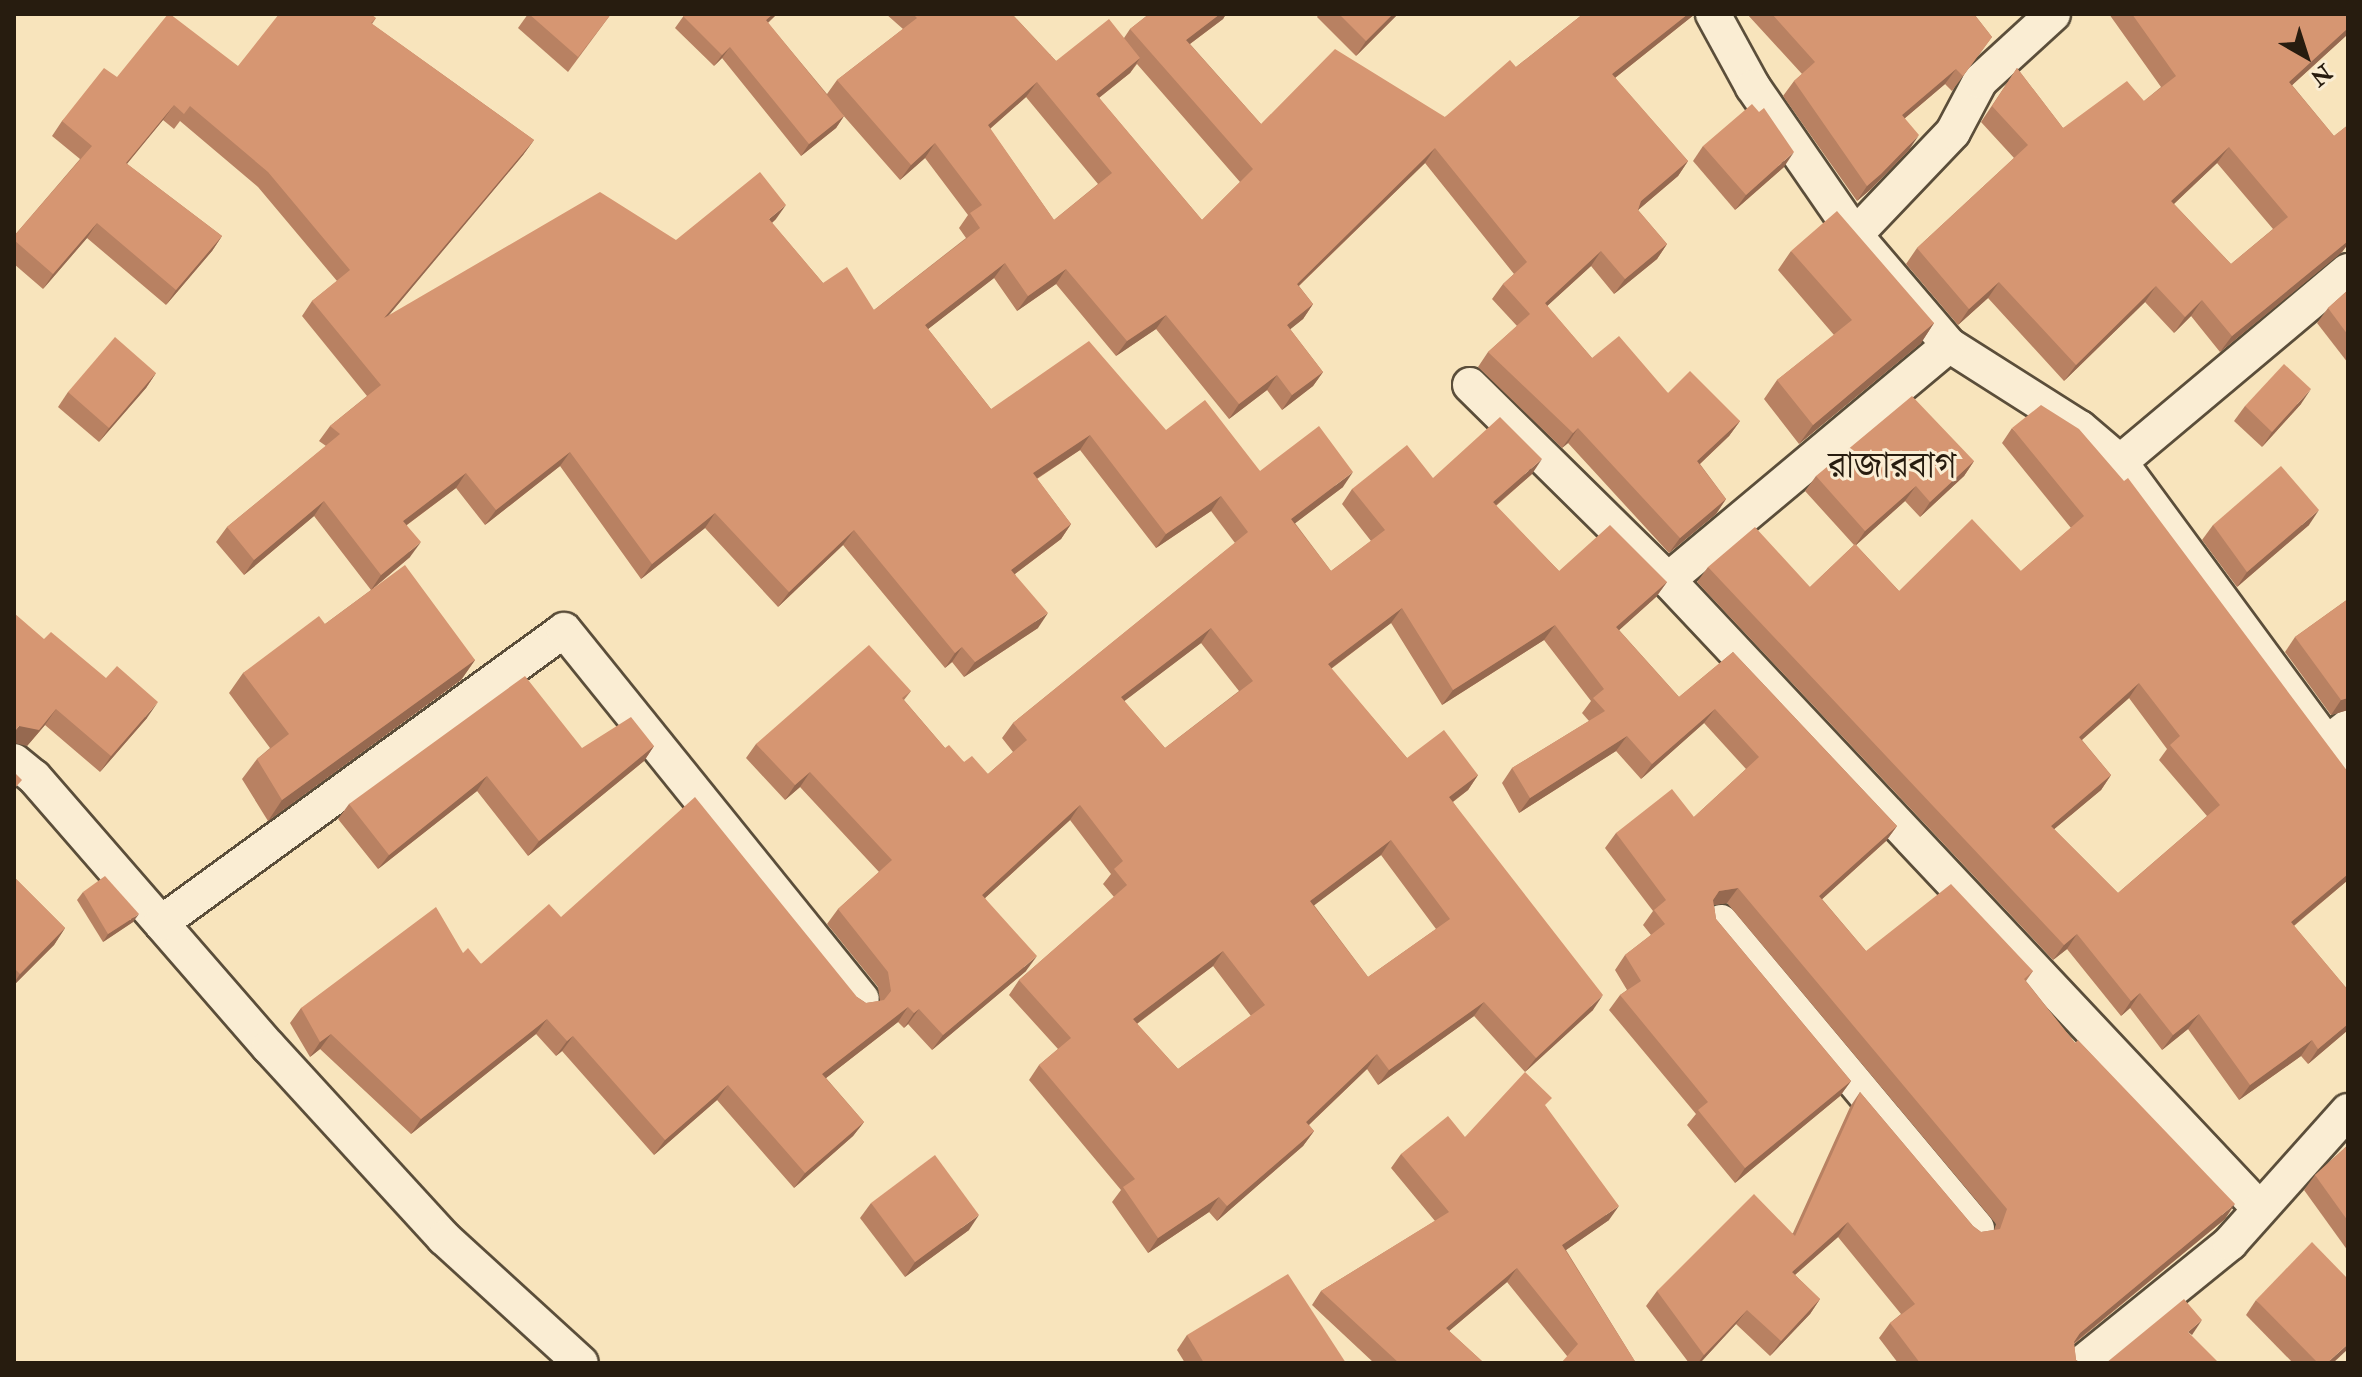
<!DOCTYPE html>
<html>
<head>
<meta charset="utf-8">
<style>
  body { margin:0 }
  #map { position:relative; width:2362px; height:1377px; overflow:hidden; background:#f8e4bc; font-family:"IM FELL Double Pica","Noto Serif Bengali",serif }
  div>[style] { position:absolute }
  .roads { filter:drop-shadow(2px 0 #5b4e3a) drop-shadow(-2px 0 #5b4e3a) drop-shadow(0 2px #5b4e3a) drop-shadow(0 -2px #5b4e3a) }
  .minor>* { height:34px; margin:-17px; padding:0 17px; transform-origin:17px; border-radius:17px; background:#faedd3 }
  .wall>* { inset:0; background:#b88162 }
  .shaded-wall>* { inset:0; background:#966950 }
  .building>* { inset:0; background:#d69672 }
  span { translate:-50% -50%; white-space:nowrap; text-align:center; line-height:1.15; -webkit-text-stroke:6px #faedd3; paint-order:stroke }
  .neighbourhood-label { font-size:36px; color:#271c0f }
  .frame { position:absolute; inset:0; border:16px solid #271c0f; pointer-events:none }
  .north { position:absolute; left:2266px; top:16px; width:80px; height:80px; -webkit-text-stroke:6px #faedd3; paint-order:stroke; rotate:141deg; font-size:22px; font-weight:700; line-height:32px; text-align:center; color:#271c0f }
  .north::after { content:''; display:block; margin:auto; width:28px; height:36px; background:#271c0f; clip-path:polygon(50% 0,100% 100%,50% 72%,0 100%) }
</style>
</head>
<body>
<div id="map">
  <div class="roads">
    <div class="minor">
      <i style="left:1713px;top:14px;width:83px;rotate:61.3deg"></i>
      <i style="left:1753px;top:87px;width:180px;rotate:55.4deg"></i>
      <i style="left:1855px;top:235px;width:145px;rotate:49.5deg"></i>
      <i style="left:1949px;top:345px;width:155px;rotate:32.4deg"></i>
      <i style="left:2080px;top:428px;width:52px;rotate:40.4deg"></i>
      <i style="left:2120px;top:462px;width:385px;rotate:53.7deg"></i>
      <i style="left:1855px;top:235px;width:142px;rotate:-46.4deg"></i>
      <i style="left:1953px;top:132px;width:58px;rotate:-62.1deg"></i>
      <i style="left:1980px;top:81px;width:99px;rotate:-42.5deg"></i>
      <i style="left:1470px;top:385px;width:278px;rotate:44.6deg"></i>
      <i style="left:1668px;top:580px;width:366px;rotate:-39.9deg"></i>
      <i style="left:2120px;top:462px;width:297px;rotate:-40deg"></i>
      <i style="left:1668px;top:580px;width:861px;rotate:46.74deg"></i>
      <i style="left:2326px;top:744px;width:28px;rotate:-38deg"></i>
      <i style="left:14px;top:761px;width:26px;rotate:39deg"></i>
      <i style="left:34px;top:777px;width:358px;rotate:49deg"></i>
      <i style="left:269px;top:1047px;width:259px;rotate:47.5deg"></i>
      <i style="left:444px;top:1238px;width:185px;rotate:42.4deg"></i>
      <i style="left:1721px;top:922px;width:399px;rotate:50.1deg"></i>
      <i style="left:161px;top:923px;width:498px;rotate:-36deg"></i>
      <i style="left:564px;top:630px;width:474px;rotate:51.1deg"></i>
      <i style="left:2082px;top:1363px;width:191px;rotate:-39deg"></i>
      <i style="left:2230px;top:1243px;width:177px;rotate:-48.2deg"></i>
    </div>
  </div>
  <div class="wall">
    <i style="clip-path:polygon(528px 14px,611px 14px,568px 72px,518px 28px)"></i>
    <i style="clip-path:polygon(evenodd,685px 14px,777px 14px,768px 23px,827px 94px,837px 80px,903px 29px,886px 14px,1012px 14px,1056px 61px,1124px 38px,1130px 29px,1149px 14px,1226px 14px,1223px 19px,1190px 44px,1261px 124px,1445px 117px,1516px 67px,1583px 14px,1695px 14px,1615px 78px,1688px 161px,1678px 176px,1638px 210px,1667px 244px,1657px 259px,1614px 294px,1591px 266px,1547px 306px,1592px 358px,1668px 393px,1740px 421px,1729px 436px,1700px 464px,1726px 499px,1716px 514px,1669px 553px,1568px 443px,1562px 448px,1478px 367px,1488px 352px,1517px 326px,1492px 299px,1503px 284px,1514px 274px,1425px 163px,1299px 286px,1313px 304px,1303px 319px,1290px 329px,1323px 372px,1313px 386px,1282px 410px,1267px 390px,1229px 419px,1156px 329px,1116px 356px,1056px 284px,1017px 311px,994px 278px,928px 329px,991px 409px,1166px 430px,1260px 471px,1343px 487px,1295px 523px,1331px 571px,1371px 541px,1342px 504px,1352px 489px,1433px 478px,1532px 474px,1496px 506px,1559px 571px,1667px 582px,1656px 597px,1619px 630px,1679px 697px,1733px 652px,1897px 826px,1886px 841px,1822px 899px,1866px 951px,2033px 971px,2026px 981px,2075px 1043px,2225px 1219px,2074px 1344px,2076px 1360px,2081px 1363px,1898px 1363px,1879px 1338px,1890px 1323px,1901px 1314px,1838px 1237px,1795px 1275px,1820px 1299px,1810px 1314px,1770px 1356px,1736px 1324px,1700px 1363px,1689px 1363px,1646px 1306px,1657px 1291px,1793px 1233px,1850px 1107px,1860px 1092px,1973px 1226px,1981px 1232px,1994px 1230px,1996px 1224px,1727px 903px,1714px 905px,1716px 919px,1851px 1081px,1840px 1096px,1735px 1183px,1687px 1125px,1696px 1114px,1609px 1010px,1620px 995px,1627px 990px,1615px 970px,1625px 955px,1651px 935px,1643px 925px,1653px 911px,1605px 848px,1616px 833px,1694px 817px,1746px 769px,1704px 723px,1641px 779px,1616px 751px,1519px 813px,1502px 783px,1512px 768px,1589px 721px,1582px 713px,1591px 701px,1544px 640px,1442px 705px,1391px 623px,1331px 669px,1407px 758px,1478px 775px,1468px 790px,1453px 802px,1593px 1010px,1525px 1072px,1474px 1016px,1378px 1085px,1367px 1069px,1309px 1125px,1314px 1131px,1303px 1146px,1217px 1221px,1209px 1212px,1148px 1253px,1112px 1202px,1121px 1190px,1029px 1080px,1039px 1065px,1058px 1049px,1009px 995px,1019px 980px,1114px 897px,1103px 884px,1111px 874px,1070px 820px,985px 898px,1026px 971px,932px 1050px,908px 1024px,904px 1028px,898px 1022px,826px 1078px,864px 1122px,853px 1136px,794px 1188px,717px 1100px,654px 1155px,562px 1051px,556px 1056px,536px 1034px,411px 1134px,320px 1049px,310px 1057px,290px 1023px,301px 1008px,463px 953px,481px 964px,561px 917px,857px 997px,866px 1003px,880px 1001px,878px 987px,827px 924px,838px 909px,879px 872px,800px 787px,785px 800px,746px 758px,756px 744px,911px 691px,904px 700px,945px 748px,964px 762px,988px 774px,1013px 752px,1002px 738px,1013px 723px,1235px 543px,1211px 511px,1156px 548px,1080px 450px,1037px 479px,1071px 524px,1061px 539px,1015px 574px,1038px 628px,964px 677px,952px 662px,945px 668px,843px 545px,778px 607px,705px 528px,641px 579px,560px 466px,485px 525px,456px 488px,407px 525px,410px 557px,374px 588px,475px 660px,461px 680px,268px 821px,242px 779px,257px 759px,270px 748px,229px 693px,243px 673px,325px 624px,371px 590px,314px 516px,244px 575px,216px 542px,227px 527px,326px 446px,319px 441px,330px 426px,367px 396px,302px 316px,312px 301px,337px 281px,258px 187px,180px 121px,174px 129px,163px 120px,127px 164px,222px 236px,212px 251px,166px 305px,87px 238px,43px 289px,14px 264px,14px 236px,80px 159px,52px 136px,62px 121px,117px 77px,238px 66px,376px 18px,372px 24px,534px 140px,523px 155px,388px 316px,676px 240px,776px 219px,772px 223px,823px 283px,874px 310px,966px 238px,959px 228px,968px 215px,925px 158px,900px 180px,842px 114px,844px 116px,836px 128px,801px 156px,722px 58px,714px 66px,675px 28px,685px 14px,1137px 64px,1240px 182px,1202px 220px,1099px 98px,1130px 73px,1137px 64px,685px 14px,1026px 97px,1098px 184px,1054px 220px,990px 129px,1026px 97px,685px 14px,1201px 643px,1239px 691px,1165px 748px,1124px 701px,1201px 643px,685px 14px,1381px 855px,1436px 929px,1368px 977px,1314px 905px,1381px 855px,685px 14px,1213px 966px,1251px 1016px,1178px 1069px,1137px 1024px,1213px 966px)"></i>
    <i style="clip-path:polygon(1319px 14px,1398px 14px,1356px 56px,1317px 17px)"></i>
    <i style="clip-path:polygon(1747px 14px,1974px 14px,1992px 37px,1952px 91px,1945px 84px,1905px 118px,1909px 150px,1871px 189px,1857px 201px,1783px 96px,1794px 81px,1802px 74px)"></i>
    <i style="clip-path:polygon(evenodd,2109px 14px,2348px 14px,2348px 34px,2292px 85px,2334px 136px,2348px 125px,2348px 244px,2342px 252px,2220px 352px,2191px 316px,2174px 333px,2145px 302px,2064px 381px,1988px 298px,1958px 325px,1906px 264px,1917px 248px,2014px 158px,1981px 122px,2017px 68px,2063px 128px,2144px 101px,2161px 87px,2109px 14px,2217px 163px,2273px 229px,2231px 264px,2174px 204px,2217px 163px)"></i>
    <i style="clip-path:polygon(1703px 146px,1784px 167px,1735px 210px,1693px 161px)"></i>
    <i style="clip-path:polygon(1791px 251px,1934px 323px,1921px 343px,1799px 444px,1764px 399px,1777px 380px,1834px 335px,1778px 270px)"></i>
    <i style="clip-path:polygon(2348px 290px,2348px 363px,2317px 323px,2328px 308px)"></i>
    <i style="clip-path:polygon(156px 373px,146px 388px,99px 442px,58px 407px,68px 392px)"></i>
    <i style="clip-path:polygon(2301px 404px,2262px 447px,2234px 421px,2245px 406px)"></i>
    <i style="clip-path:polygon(evenodd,2012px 428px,2348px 772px,2348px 880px,2294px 926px,2348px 990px,2348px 1030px,2308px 1064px,2301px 1056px,2239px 1100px,2188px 1029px,2162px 1050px,2130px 1008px,2121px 1016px,2067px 949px,2053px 960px,1697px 582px,1708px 567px,1810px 587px,1854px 545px,1805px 491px,1816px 476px,1974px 461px,1964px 476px,1920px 517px,1905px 501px,1856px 545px,1899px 591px,2021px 571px,2071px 528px,2002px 443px,2012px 428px,2129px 698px,2167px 749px,2159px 760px,2207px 816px,2118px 893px,2054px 829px,2101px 790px,2111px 775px,2082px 740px,2129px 698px)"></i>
    <i style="clip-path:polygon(2213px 525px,2309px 525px,2237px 587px,2202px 540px)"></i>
    <i style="clip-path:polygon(2348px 599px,2348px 710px,2331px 715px,2285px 652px,2295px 637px)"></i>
    <i style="clip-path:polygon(44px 639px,147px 718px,100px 772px,45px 725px,27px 746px)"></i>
    <i style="clip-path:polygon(654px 746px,644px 761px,528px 856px,477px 791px,378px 869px,338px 819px,349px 804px,582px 748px)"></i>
    <i style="clip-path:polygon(14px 877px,65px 928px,54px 945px,14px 985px)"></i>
    <i style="clip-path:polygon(83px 892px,133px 922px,103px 942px,77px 900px)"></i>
    <i style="clip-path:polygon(1546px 1107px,1609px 1220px,1566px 1250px,1636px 1363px,1567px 1356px,1507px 1282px,1449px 1331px,1484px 1363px,1374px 1363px,1312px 1305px,1321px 1291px,1435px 1221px,1391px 1168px,1401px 1154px,1465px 1137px)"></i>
    <i style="clip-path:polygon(2348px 1145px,2348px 1251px,2304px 1190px,2315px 1175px)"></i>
    <i style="clip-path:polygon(871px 1203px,969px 1230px,905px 1277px,860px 1218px)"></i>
    <i style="clip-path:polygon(2256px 1300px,2333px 1363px,2293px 1363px,2246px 1315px)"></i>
    <i style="clip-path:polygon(1187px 1335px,1346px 1363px,1185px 1363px,1177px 1350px)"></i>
  </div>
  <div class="shaded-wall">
    <i style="clip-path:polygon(773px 14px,777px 14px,757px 32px,766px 20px)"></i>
    <i style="clip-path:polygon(1220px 14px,1226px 14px,1223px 19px,1175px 55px,1186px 40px)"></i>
    <i style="clip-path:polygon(1393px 14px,1398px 14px,1356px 56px,1366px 41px)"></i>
    <i style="clip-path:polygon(1688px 14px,1695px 14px,1601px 89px,1612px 74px)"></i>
    <i style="clip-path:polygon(2348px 28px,2348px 34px,2278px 98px,2289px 82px)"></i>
    <i style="clip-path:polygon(730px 47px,722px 58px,714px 66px,722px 55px)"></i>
    <i style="clip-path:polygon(1140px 58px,1130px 73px,1086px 108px,1096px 94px)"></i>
    <i style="clip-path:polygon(1956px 69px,1945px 84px,1891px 130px,1902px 115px)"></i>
    <i style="clip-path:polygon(1037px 82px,1026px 97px,977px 140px,988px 125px)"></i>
    <i style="clip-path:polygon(174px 105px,163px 120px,115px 178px,126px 163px)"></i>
    <i style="clip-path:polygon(844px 116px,836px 128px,801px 156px,809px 144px)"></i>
    <i style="clip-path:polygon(1919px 135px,1909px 150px,1871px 189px,1857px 201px,1867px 186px)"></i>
    <i style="clip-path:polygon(534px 140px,523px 155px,374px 333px,384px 318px)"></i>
    <i style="clip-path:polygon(935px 143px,925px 158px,900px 180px,911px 165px)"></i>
    <i style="clip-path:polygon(2229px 147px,2217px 163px,2160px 217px,2171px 201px)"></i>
    <i style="clip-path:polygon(1435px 148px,1425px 163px,1286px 298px,1297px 284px)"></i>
    <i style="clip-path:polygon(1794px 152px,1784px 167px,1735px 210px,1746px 195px)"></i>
    <i style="clip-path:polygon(1688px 161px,1678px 176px,1631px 216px,1641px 201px)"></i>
    <i style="clip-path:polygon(786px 205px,776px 219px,759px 234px,769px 219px)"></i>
    <i style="clip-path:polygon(97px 223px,87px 238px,43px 289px,53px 274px)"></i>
    <i style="clip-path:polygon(222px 236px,212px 251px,166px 305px,176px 290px)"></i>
    <i style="clip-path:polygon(2348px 241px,2348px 244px,2342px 252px,2220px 352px,2232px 336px)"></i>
    <i style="clip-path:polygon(1667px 244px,1657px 259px,1614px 294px,1625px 279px)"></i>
    <i style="clip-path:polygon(1601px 251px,1591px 266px,1534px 318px,1545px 303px)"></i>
    <i style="clip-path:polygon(1005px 263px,994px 278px,914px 340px,925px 325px)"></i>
    <i style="clip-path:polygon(1066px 269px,1056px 284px,1017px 311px,1028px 296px)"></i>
    <i style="clip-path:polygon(1999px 282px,1988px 298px,1958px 325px,1969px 309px)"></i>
    <i style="clip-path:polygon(2156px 286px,2145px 302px,2064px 381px,2076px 365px)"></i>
    <i style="clip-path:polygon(2202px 300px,2191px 316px,2174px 333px,2185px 317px)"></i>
    <i style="clip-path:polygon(1313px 304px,1303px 319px,1277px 340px,1287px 325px)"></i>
    <i style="clip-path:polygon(1166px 315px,1156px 329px,1116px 356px,1127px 341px)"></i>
    <i style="clip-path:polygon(1934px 323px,1921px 343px,1799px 444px,1813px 425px)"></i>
    <i style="clip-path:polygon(1323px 372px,1313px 386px,1282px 410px,1292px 395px)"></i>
    <i style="clip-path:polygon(156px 373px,146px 388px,99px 442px,109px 428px)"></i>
    <i style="clip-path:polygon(1277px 375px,1267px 390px,1229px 419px,1239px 404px)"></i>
    <i style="clip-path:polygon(2311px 389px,2301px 404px,2262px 447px,2272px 432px)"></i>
    <i style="clip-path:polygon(1740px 421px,1729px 436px,1687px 476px,1697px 461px)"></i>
    <i style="clip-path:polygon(1578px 428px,1568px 443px,1562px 448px,1573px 433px)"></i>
    <i style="clip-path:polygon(1090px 435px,1080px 450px,1022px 488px,1033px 473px)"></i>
    <i style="clip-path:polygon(570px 452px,560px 466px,485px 525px,496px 510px)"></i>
    <i style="clip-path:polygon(1542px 459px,1532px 474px,1482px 517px,1493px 502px)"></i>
    <i style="clip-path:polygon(1974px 461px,1964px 476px,1920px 517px,1930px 502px)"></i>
    <i style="clip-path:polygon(1353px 472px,1343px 487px,1281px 534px,1291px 519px)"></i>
    <i style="clip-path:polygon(466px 473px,456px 488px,393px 535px,403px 521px)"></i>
    <i style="clip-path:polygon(1916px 486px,1905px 501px,1855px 546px,1865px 531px)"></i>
    <i style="clip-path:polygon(1221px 496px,1211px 511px,1156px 548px,1166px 534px)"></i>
    <i style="clip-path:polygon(1726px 499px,1716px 514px,1669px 553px,1680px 538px)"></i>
    <i style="clip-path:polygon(324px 501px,314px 516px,244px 575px,254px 560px)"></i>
    <i style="clip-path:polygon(2319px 510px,2309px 525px,2237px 587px,2247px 572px)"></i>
    <i style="clip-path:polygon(715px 513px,705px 528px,641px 579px,652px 564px)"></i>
    <i style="clip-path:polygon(1071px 524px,1061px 539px,1000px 585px,1011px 570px)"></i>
    <i style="clip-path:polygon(854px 530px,843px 545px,778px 607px,789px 592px)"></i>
    <i style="clip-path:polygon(421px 542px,410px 557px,371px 590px,381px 575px)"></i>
    <i style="clip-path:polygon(1667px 582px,1656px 597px,1606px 642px,1616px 627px)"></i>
    <i style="clip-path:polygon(1402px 608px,1391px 623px,1317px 679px,1328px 664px)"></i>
    <i style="clip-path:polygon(1048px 613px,1038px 628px,964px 677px,975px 662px)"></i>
    <i style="clip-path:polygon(1555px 625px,1544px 640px,1442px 705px,1453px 690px)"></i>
    <i style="clip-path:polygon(1211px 628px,1201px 643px,1110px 712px,1121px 697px)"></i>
    <i style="clip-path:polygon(962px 647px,952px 662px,945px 668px,955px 653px)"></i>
    <i style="clip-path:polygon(475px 660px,461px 680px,268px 821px,282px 800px)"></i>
    <i style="clip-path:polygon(2139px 683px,2129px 698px,2068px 752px,2079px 737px)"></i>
    <i style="clip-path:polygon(2348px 698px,2348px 710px,2331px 715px,2341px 700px)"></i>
    <i style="clip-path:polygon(158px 702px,147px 718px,100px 772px,111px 756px)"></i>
    <i style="clip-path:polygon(56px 709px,45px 725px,27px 746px,14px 743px,14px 732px,19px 726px)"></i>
    <i style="clip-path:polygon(1715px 709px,1704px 723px,1641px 779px,1652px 764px)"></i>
    <i style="clip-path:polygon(1627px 736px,1616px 751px,1519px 813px,1530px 798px)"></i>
    <i style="clip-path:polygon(654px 746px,644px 761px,528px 856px,539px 841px)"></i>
    <i style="clip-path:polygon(810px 772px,800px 787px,785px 800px,795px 785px)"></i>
    <i style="clip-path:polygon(1478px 775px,1468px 790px,1439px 812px,1449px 797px)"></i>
    <i style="clip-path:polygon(2111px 775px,2101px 790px,2040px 841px,2051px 826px)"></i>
    <i style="clip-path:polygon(487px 776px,477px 791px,378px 869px,389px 855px)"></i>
    <i style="clip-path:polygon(1080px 805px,1070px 820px,972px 910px,982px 895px)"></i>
    <i style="clip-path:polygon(1897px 826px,1886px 841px,1809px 911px,1819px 896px)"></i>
    <i style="clip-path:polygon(1391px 840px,1381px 855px,1300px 916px,1310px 901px)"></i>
    <i style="clip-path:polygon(2348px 874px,2348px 880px,2280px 937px,2291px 922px)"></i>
    <i style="clip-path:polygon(1738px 888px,1727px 903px,1709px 906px,1719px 891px)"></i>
    <i style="clip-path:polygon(139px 914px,133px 922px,103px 942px,108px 934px)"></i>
    <i style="clip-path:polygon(65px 928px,54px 945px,14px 985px,14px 983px,20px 974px)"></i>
    <i style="clip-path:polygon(2077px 934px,2067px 949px,2053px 960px,2064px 945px)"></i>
    <i style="clip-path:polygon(1223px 951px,1213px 966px,1123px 1034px,1133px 1019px)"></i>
    <i style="clip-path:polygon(1037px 956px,1026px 971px,932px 1050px,943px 1035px)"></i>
    <i style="clip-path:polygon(2140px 993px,2130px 1008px,2121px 1016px,2131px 1001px)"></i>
    <i style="clip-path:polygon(1603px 995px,1593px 1010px,1525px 1072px,1536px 1058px)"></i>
    <i style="clip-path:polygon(1484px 1002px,1474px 1016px,1378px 1085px,1389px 1070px)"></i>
    <i style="clip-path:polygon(908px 1007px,898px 1022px,812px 1089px,822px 1074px)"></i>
    <i style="clip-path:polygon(919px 1009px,908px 1024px,904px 1028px,914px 1013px)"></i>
    <i style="clip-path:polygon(2199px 1014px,2188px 1029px,2162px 1050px,2173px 1035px)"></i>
    <i style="clip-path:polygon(547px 1019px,536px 1034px,411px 1134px,421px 1119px)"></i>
    <i style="clip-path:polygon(2348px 1024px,2348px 1030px,2308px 1064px,2318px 1049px)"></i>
    <i style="clip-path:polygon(331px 1034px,320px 1049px,310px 1057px,320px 1042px)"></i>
    <i style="clip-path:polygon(573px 1036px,562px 1051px,556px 1056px,567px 1041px)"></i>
    <i style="clip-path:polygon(2312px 1040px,2301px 1056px,2239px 1100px,2250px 1085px)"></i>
    <i style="clip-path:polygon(1377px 1054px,1367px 1069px,1296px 1137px,1306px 1122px)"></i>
    <i style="clip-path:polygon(1851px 1081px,1840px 1096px,1735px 1183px,1745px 1168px)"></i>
    <i style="clip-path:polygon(728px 1085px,717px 1100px,654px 1155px,665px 1140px)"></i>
    <i style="clip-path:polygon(864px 1122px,853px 1136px,794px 1188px,805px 1173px)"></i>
    <i style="clip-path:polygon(1314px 1131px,1303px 1146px,1217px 1221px,1227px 1206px)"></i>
    <i style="clip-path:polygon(1219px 1197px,1209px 1212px,1148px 1253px,1158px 1238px)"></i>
    <i style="clip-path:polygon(2235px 1204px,2225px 1219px,2069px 1347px,2080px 1333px)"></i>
    <i style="clip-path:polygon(1619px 1206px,1609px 1220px,1553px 1259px,1562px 1245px)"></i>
    <i style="clip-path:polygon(979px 1215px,969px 1230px,905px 1277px,915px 1262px)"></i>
    <i style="clip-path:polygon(1848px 1222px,1838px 1237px,1781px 1287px,1792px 1272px)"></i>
    <i style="clip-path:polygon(1517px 1268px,1507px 1282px,1436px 1342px,1446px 1328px)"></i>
    <i style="clip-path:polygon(1820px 1299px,1810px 1314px,1770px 1356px,1781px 1341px)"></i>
    <i style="clip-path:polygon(1747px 1310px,1736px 1324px,1700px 1363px,1698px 1363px,1704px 1355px)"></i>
    <i style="clip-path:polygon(2202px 1320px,2192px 1335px,2188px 1332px)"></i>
    <i style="clip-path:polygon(2348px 1344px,2348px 1349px,2333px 1363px,2327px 1363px)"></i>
  </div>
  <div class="building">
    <i style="clip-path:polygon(evenodd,168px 14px,170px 14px,238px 66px,279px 14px,371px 14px,376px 18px,371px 23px,534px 140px,384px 318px,600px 192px,676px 240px,760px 172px,786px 205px,769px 219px,823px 283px,847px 267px,874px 310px,980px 228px,970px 213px,982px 205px,935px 143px,911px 165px,837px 80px,917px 18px,913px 14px,1012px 14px,1056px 61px,1109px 19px,1140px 58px,1096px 94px,1202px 220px,1253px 169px,1130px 29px,1149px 14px,1220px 14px,1186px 40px,1261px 124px,1335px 49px,1445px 117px,1510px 60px,1516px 67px,1583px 14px,1688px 14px,1612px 74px,1688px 161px,1641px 201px,1638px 210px,1667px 244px,1625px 279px,1601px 251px,1545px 303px,1592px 358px,1619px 336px,1668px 393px,1690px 371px,1740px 421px,1697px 461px,1726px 499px,1680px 538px,1578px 428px,1573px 433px,1488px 352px,1530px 314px,1503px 284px,1527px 262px,1435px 148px,1297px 284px,1313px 304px,1287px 325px,1323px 372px,1292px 395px,1277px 375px,1239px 404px,1166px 315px,1127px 341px,1066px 269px,1028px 296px,1005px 263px,925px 325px,991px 409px,1089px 341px,1166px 430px,1205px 400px,1260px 471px,1319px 426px,1353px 472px,1291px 519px,1331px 571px,1385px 530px,1352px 489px,1407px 445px,1433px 478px,1500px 417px,1542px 459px,1493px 502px,1559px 571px,1610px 525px,1667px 582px,1616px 627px,1679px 697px,1733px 652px,1897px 826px,1819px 896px,1866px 951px,1951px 884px,2033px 971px,2024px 979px,2075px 1043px,2078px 1040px,2235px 1204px,2080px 1333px,2074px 1342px,2076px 1360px,2081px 1363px,1920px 1363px,1890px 1323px,1915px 1304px,1848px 1222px,1792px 1272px,1820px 1299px,1781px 1341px,1747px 1310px,1704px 1355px,1657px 1291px,1754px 1194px,1795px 1236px,1860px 1092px,1973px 1226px,1981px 1232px,2000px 1229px,2007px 1209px,1738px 888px,1719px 891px,1713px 900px,1716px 919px,1851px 1081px,1745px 1168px,1698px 1110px,1708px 1102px,1620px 995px,1641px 981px,1625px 955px,1665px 924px,1654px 910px,1666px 900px,1616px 833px,1672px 789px,1694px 817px,1759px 757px,1715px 709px,1652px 764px,1627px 736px,1530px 798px,1512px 768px,1605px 711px,1593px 698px,1604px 689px,1555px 625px,1453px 690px,1402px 608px,1328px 664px,1407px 758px,1444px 730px,1478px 775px,1449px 797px,1603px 995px,1536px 1058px,1484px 1002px,1389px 1070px,1377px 1054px,1306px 1122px,1314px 1131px,1227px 1206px,1219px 1197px,1158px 1238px,1123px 1187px,1135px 1179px,1039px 1065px,1071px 1038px,1019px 980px,1127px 885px,1114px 869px,1123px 861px,1080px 805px,982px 895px,1037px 956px,943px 1035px,919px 1009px,914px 1013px,908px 1007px,822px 1074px,864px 1122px,805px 1173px,728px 1085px,665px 1140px,573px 1036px,567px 1041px,547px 1019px,421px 1119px,331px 1034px,320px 1042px,301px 1008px,436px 907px,463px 953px,468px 948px,481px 964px,549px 904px,561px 917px,695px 797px,857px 997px,866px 1003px,884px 1000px,891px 991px,888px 972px,838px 909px,892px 860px,810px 772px,795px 785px,756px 744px,869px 645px,911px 691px,902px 698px,945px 748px,949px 745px,964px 762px,972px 756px,988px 774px,1027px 740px,1013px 723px,1248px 532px,1221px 496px,1166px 534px,1090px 435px,1033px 473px,1071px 524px,1011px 570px,1048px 613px,975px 662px,962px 647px,955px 653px,854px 530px,789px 592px,715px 513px,652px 564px,570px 452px,496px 510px,466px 473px,403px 521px,421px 542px,381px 575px,324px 501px,254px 560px,227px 527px,340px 434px,330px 426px,381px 385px,312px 301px,350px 270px,268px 172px,190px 106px,184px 114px,174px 105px,126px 163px,222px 236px,176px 290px,97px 223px,53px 274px,14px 240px,14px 236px,92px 146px,62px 121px,104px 68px,117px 77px,168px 14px,1037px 82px,1112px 173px,1054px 220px,988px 125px,1037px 82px,168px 14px,1211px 628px,1253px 681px,1165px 748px,1121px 697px,1211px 628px,168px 14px,1391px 840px,1450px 919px,1368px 977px,1310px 901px,1391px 840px,168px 14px,1223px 951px,1265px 1005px,1178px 1069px,1133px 1019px,1223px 951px)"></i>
    <i style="clip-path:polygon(529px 14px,611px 14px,578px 57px)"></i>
    <i style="clip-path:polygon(685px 14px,773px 14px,766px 20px,844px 116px,809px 144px,730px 47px,722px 55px,683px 16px)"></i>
    <i style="clip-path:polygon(1339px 14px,1393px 14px,1366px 41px)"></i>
    <i style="clip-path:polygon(1772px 14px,1974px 14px,1992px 37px,1963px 76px,1956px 69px,1902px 115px,1919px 135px,1881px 174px,1867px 186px,1794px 81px,1815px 62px)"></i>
    <i style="clip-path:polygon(evenodd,2132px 14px,2348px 14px,2348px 28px,2289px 82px,2334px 136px,2348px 125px,2348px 241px,2232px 336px,2202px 300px,2185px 317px,2156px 286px,2076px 365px,1999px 282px,1969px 309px,1917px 248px,2028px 145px,1992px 106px,2017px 68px,2063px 128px,2127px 81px,2144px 101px,2176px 76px,2132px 14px,2229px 147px,2288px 217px,2231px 264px,2171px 201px,2229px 147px)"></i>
    <i style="clip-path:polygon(1752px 104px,1759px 112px,1764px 108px,1794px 152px,1746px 195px,1703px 146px)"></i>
    <i style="clip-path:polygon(1837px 211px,1934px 323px,1813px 425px,1777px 380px,1852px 320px,1791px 251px)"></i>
    <i style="clip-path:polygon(2348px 290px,2348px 335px,2328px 308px)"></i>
    <i style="clip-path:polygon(115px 337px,156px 373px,109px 428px,68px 392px)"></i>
    <i style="clip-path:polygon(2284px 364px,2311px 389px,2272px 432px,2245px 406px)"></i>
    <i style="clip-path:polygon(1912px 396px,1974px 461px,1930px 502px,1916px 486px,1865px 531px,1816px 476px)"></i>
    <i style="clip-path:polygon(evenodd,2041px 405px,2079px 429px,2124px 481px,2128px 478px,2348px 772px,2348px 874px,2291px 922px,2348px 990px,2348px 1024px,2318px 1049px,2312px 1040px,2250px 1085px,2199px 1014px,2173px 1035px,2140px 993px,2131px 1001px,2077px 934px,2064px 945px,1708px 567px,1755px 527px,1810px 587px,1855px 544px,1899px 591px,1972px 519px,2021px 571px,2084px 516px,2012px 428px,2041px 405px,2139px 683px,2180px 736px,2170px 745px,2220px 805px,2118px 893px,2051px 826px,2111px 775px,2079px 737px,2139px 683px)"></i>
    <i style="clip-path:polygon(2281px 466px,2319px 510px,2247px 572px,2213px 525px)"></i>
    <i style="clip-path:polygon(405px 565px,475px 660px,282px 800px,257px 759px,289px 734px,243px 673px,319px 616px,325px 624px)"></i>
    <i style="clip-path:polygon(2348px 599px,2348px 698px,2341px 700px,2295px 637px)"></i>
    <i style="clip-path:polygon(14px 613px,44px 639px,51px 632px,106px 678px,117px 666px,158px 702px,111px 756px,56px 709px,39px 730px,19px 726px,14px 732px)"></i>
    <i style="clip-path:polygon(525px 676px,582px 748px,631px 717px,654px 746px,539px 841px,487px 776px,389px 855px,349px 804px)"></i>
    <i style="clip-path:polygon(14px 772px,22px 780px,14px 789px)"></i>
    <i style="clip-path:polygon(105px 876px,139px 914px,108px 934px,83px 892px)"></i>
    <i style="clip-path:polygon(14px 877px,65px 928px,20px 974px,14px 968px)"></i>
    <i style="clip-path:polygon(1525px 1072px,1552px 1098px,1545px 1105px,1619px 1206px,1562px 1245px,1636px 1363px,1561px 1363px,1578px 1344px,1517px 1268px,1446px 1328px,1484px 1363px,1399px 1363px,1321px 1291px,1449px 1212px,1401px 1154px,1448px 1116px,1465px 1137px)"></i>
    <i style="clip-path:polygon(2348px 1145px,2348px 1221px,2315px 1175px)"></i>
    <i style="clip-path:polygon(935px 1155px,979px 1215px,915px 1262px,871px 1203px)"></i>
    <i style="clip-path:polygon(2312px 1242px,2348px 1279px,2348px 1344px,2327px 1363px,2318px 1363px,2256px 1300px)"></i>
    <i style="clip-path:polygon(1288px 1274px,1346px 1363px,1204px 1363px,1187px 1335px)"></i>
    <i style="clip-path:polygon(2184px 1299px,2202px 1320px,2188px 1332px,2219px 1363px,2106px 1363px)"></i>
  </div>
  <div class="neighbourhood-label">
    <span style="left:1892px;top:466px">রাজারবাগ</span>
  </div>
  <div class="frame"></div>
  <div class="north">N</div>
</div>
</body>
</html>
